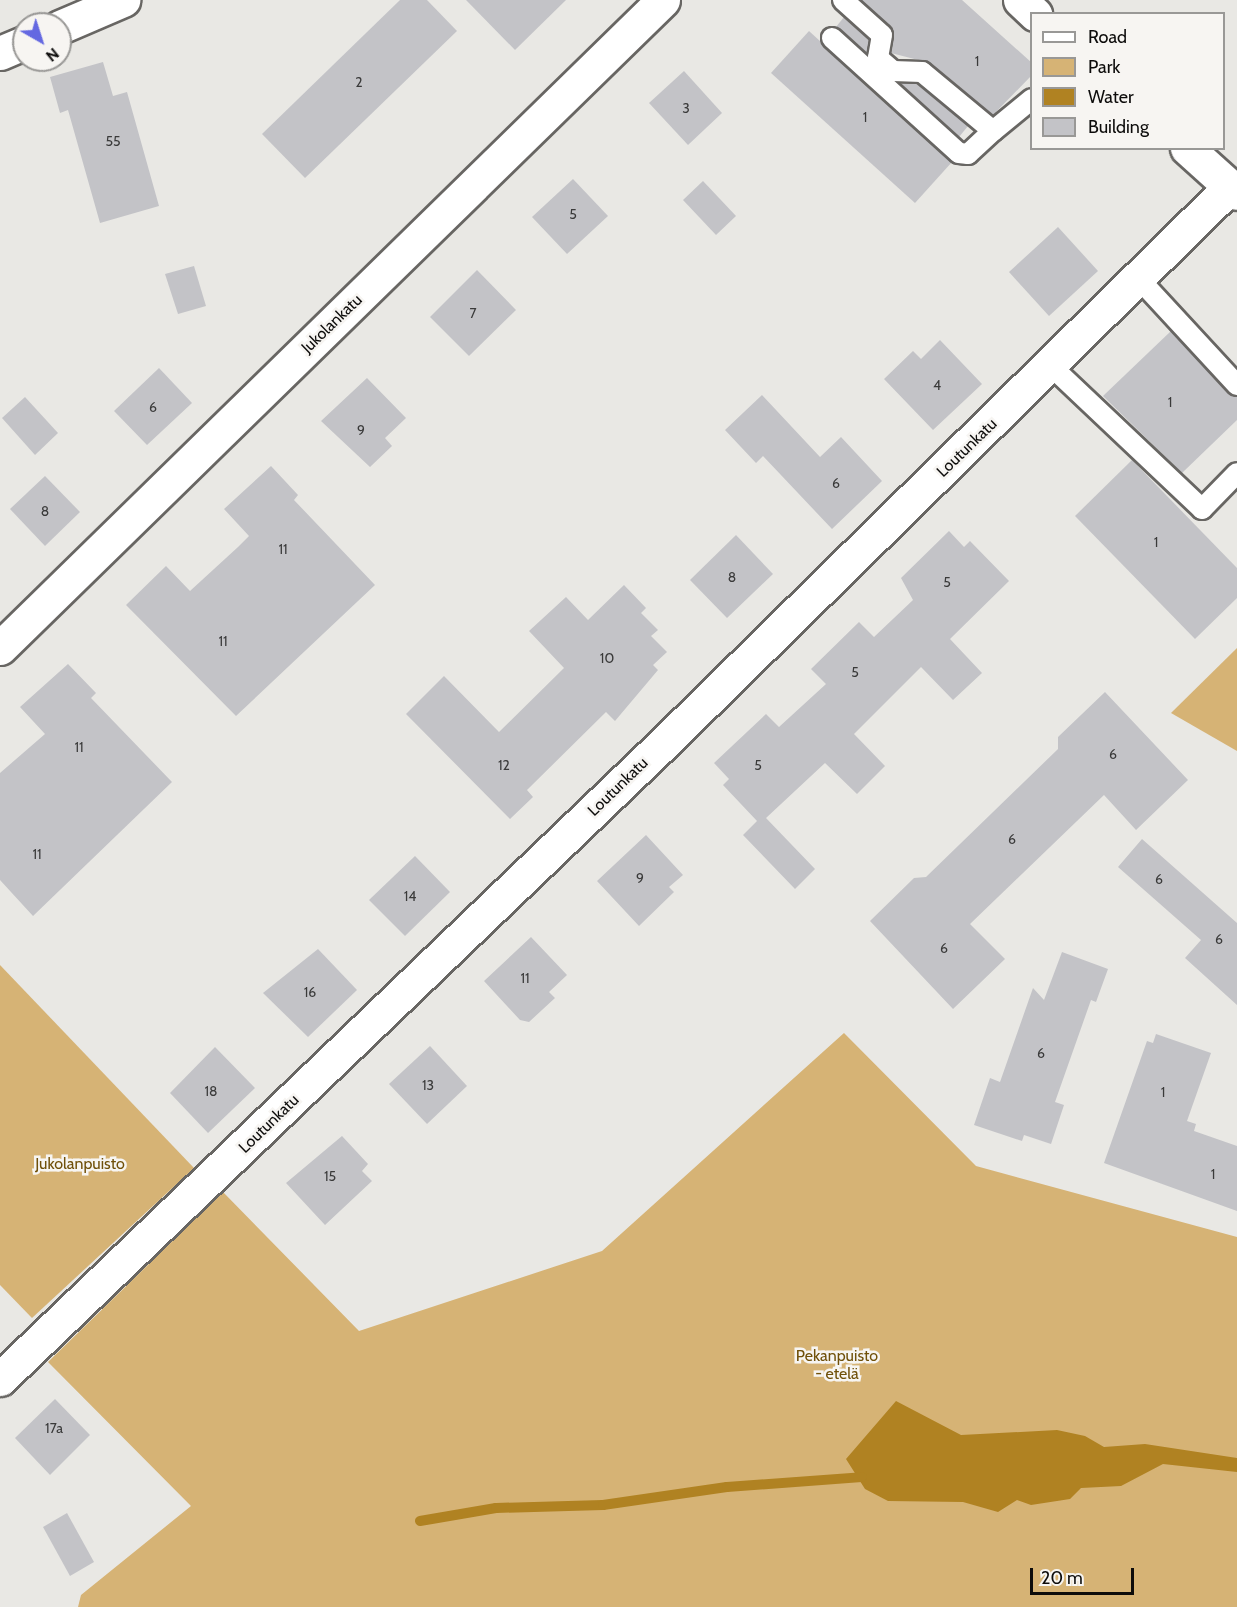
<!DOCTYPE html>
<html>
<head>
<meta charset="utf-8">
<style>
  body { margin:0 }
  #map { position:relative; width:1237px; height:1607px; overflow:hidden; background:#e9e8e4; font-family:Cabin,sans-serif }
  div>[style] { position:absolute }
  .green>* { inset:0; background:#d6b375 }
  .water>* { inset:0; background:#b08222 }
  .stream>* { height:10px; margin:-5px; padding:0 5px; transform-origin:5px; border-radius:5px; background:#b08222 }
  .building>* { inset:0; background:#c3c3c7 }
  .roads { filter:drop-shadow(2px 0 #686663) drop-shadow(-2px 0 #686663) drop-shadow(0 2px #686663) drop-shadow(0 -2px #686663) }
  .service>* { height:20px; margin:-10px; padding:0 10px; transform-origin:10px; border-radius:10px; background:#fff }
  .minor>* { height:33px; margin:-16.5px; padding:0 16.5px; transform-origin:16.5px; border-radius:16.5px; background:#fff }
  .tertiary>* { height:33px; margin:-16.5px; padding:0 16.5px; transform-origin:16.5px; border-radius:16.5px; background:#fff }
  span { translate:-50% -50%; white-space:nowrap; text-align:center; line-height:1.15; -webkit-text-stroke:5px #f7f5f2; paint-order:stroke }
  .number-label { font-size:14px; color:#3a3a3a }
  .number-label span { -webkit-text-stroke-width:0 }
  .street-label { font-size:16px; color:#0d0c0b }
  .park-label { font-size:16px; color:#705009 }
  .legend { position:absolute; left:1030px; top:12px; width:195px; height:138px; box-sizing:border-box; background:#f7f5f2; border:2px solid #999896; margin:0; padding:8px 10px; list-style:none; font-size:18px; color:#0d0c0b }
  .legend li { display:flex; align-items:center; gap:12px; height:30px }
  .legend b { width:30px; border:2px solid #999896 }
  .north { position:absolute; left:12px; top:12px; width:60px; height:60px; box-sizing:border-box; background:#f7f5f2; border:2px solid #999896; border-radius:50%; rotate:141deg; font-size:16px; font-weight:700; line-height:24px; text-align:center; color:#0d0c0b }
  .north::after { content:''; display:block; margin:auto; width:21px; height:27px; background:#6468e1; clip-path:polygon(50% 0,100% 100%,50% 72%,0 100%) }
  .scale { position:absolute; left:1030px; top:1568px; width:104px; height:27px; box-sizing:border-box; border:3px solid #0d0c0b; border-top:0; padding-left:8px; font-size:18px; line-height:21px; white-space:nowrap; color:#0d0c0b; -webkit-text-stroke:4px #f7f5f2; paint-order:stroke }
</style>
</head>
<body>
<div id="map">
  <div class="green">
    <i style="clip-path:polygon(1237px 648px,1237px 751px,1171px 713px)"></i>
    <i style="clip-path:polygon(0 965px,194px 1168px,32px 1318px,0 1285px)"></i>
    <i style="clip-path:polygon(844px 1033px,976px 1166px,1237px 1237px,1237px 1607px,78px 1607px,81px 1595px,191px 1506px,48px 1362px,223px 1192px,359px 1331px,602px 1251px)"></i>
  </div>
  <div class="water">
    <i style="clip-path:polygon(896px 1401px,961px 1435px,1057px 1430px,1085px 1436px,1104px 1447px,1145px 1444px,1237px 1458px,1237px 1472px,1163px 1464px,1121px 1486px,1081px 1488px,1070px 1499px,1031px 1505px,1017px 1500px,998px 1512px,963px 1502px,888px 1501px,865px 1489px,846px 1459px)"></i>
  </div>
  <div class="stream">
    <i style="left:420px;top:1521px;width:77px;rotate:-9.7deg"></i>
    <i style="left:496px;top:1508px;width:107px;rotate:-1.6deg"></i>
    <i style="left:603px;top:1505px;width:125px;rotate:-8.3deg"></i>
    <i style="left:727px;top:1487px;width:135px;rotate:-4.2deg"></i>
  </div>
  <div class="building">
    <i style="clip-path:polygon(400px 0,427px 0,457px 31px,305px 178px,262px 134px)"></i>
    <i style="clip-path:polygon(466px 0,566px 0,515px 50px)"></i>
    <i style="clip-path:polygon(861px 0,962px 0,1032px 63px,1032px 75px,993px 115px,930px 63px,891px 53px,893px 31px)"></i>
    <i style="clip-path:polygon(844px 17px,869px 39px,867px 53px,836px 27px)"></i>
    <i style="clip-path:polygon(809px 31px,952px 162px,915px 203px,771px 73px)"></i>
    <i style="clip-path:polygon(103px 62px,113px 96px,127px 92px,159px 206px,100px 223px,68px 110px,60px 113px,50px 77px)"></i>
    <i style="clip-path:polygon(684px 71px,722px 113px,688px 145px,649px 103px)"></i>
    <i style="clip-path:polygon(900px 83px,917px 84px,968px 126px,959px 137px)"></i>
    <i style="clip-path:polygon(573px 179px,608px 216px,567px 254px,532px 217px)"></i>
    <i style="clip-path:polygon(703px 181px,736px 216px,716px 235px,683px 200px)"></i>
    <i style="clip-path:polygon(1058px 227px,1098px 271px,1049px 316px,1009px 272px)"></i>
    <i style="clip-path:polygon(194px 266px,206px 306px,178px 314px,165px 274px)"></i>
    <i style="clip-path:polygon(477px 270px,516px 310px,469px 356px,430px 317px)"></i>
    <i style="clip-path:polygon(1171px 331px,1237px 397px,1237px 420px,1182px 473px,1103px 396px)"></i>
    <i style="clip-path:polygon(940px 340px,982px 384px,933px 430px,884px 379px,913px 351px,921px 359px)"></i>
    <i style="clip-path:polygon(159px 368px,192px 403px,147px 445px,114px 411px)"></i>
    <i style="clip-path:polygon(367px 378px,406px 418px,385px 438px,392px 446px,370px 467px,321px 421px)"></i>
    <i style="clip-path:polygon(762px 395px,820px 457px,841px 437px,882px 481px,832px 529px,763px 456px,756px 463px,725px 430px)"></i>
    <i style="clip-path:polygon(25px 397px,58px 433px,35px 455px,2px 418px)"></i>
    <i style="clip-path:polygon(1132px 460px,1237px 568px,1237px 598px,1195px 639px,1075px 516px)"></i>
    <i style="clip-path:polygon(271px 466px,298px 495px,294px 500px,375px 585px,236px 716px,126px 605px,166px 566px,190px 591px,238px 547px,249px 536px,224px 509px)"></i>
    <i style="clip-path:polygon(45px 476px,80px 512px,45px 546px,10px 509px)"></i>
    <i style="clip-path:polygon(949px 531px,964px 547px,970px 541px,1009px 581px,950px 639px,982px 673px,953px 700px,921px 667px,854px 734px,885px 766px,857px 794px,825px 763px,766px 818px,815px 869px,795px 889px,743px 835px,757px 821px,723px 785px,729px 779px,714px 763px,766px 714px,779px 727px,826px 684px,811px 669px,859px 622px,874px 637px,913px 600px,901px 578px)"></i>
    <i style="clip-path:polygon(736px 535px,773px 574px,727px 618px,690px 580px)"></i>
    <i style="clip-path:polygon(624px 585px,646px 608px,641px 613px,658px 630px,651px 636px,667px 652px,653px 665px,658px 670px,615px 721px,606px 712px,527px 790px,533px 797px,510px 819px,406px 714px,444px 676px,499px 732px,564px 668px,529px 631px,566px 597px,588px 620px)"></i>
    <i style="clip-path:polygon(68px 664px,96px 693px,91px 698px,172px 782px,33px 916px,0 880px,0 773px,45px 734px,20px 707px)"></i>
    <i style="clip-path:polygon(1105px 692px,1188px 780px,1136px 830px,1104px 795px,970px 924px,1005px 959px,953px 1009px,870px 921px,914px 878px,926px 877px,1058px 749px,1058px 737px)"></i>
    <i style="clip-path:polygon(646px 835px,683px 875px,669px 887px,674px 892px,639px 926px,597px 881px)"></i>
    <i style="clip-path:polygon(1142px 839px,1237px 923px,1237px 1005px,1185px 958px,1201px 940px,1118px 867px)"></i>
    <i style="clip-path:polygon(415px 856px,450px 892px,405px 936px,369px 900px)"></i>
    <i style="clip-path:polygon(531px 937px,567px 975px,549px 992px,555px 998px,529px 1022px,520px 1020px,484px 981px)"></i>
    <i style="clip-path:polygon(318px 949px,357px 990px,308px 1037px,263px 993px)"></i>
    <i style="clip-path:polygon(1062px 952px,1108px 969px,1096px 1002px,1091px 1000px,1055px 1102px,1064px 1105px,1051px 1144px,1024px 1135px,1022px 1141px,974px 1125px,990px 1078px,1000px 1082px,1033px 988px,1044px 1000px)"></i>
    <i style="clip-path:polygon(1156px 1034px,1211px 1053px,1187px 1121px,1196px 1124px,1194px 1131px,1237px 1146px,1237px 1211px,1104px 1163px,1147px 1041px,1153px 1043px)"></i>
    <i style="clip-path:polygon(430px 1046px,467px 1086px,427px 1124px,389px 1084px)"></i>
    <i style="clip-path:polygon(215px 1047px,255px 1088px,208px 1133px,170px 1093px)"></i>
    <i style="clip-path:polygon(342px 1136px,368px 1164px,362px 1171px,372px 1181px,325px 1225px,286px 1183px)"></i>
    <i style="clip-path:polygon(55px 1399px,90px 1435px,50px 1475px,15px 1438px)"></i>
    <i style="clip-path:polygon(67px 1513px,94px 1562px,70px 1576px,43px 1527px)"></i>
  </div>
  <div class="roads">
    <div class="service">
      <i style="left:843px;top:0;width:52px;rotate:41.9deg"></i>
      <i style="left:882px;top:35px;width:23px;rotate:100deg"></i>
      <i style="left:878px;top:58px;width:20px;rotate:41deg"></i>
      <i style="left:893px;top:71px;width:29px;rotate:2deg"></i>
      <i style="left:922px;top:72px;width:92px;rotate:39.7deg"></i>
      <i style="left:993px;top:131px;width:50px;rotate:-39.4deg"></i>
      <i style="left:832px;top:38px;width:171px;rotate:42.2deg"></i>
      <i style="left:959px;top:153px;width:9px;rotate:6deg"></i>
      <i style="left:968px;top:154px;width:34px;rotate:-43deg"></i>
      <i style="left:1140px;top:280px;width:143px;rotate:47.3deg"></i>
      <i style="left:1051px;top:366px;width:208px;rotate:43.4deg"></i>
      <i style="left:1202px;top:509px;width:50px;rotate:-45.8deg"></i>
    </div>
    <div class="minor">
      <i style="left:0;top:648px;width:927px;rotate:-44.34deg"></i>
      <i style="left:0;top:1379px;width:922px;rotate:-43.77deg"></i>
      <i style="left:666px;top:741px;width:791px;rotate:-44.49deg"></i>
    </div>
    <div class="tertiary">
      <i style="left:1020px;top:0;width:21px;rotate:43deg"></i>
      <i style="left:60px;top:27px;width:69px;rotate:-23.2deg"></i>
      <i style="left:0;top:53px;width:26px;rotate:-23deg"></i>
      <i style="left:1187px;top:148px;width:67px;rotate:42deg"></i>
    </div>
  </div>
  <div class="number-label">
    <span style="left:977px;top:61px">1</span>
    <span style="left:359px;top:82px">2</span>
    <span style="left:686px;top:108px">3</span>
    <span style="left:865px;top:117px">1</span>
    <span style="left:113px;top:141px">55</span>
    <span style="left:573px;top:214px">5</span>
    <span style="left:473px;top:313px">7</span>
    <span style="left:937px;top:385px">4</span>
    <span style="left:1170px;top:402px">1</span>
    <span style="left:153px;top:407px">6</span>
    <span style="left:361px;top:430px">9</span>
    <span style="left:836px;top:483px">6</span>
    <span style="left:45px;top:511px">8</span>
    <span style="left:1156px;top:542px">1</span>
    <span style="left:283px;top:549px">11</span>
    <span style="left:732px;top:577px">8</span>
    <span style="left:947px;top:582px">5</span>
    <span style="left:223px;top:641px">11</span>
    <span style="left:607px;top:658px">10</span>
    <span style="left:855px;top:672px">5</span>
    <span style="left:79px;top:747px">11</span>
    <span style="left:1113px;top:754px">6</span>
    <span style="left:504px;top:765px">12</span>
    <span style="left:758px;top:765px">5</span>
    <span style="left:1012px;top:839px">6</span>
    <span style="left:37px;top:854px">11</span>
    <span style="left:640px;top:878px">9</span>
    <span style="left:1159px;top:879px">6</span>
    <span style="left:410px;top:896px">14</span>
    <span style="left:1219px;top:939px">6</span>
    <span style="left:944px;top:948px">6</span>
    <span style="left:525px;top:978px">11</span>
    <span style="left:310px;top:992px">16</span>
    <span style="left:1041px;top:1053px">6</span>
    <span style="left:428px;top:1085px">13</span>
    <span style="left:211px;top:1091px">18</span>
    <span style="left:1163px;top:1092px">1</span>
    <span style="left:1213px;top:1174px">1</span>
    <span style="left:330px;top:1176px">15</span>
    <span style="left:54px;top:1428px">17a</span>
  </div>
  <div class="street-label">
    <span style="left:332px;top:324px;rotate:-44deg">Jukolankatu</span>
    <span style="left:967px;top:448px;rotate:-44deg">Loutunkatu</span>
    <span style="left:618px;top:787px;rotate:-44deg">Loutunkatu</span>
    <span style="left:269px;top:1124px;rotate:-44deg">Loutunkatu</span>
  </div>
  <div class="park-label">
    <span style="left:80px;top:1164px">Jukolanpuisto</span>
    <span style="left:837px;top:1365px">Pekanpuisto<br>- etelä</span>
  </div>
  <ul class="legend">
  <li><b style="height:8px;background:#fff"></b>Road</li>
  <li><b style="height:16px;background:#d6b375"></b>Park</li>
  <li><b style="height:16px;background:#b08222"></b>Water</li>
  <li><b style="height:16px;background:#c3c3c7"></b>Building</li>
  </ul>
  <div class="north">N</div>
  <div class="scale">20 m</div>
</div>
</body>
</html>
